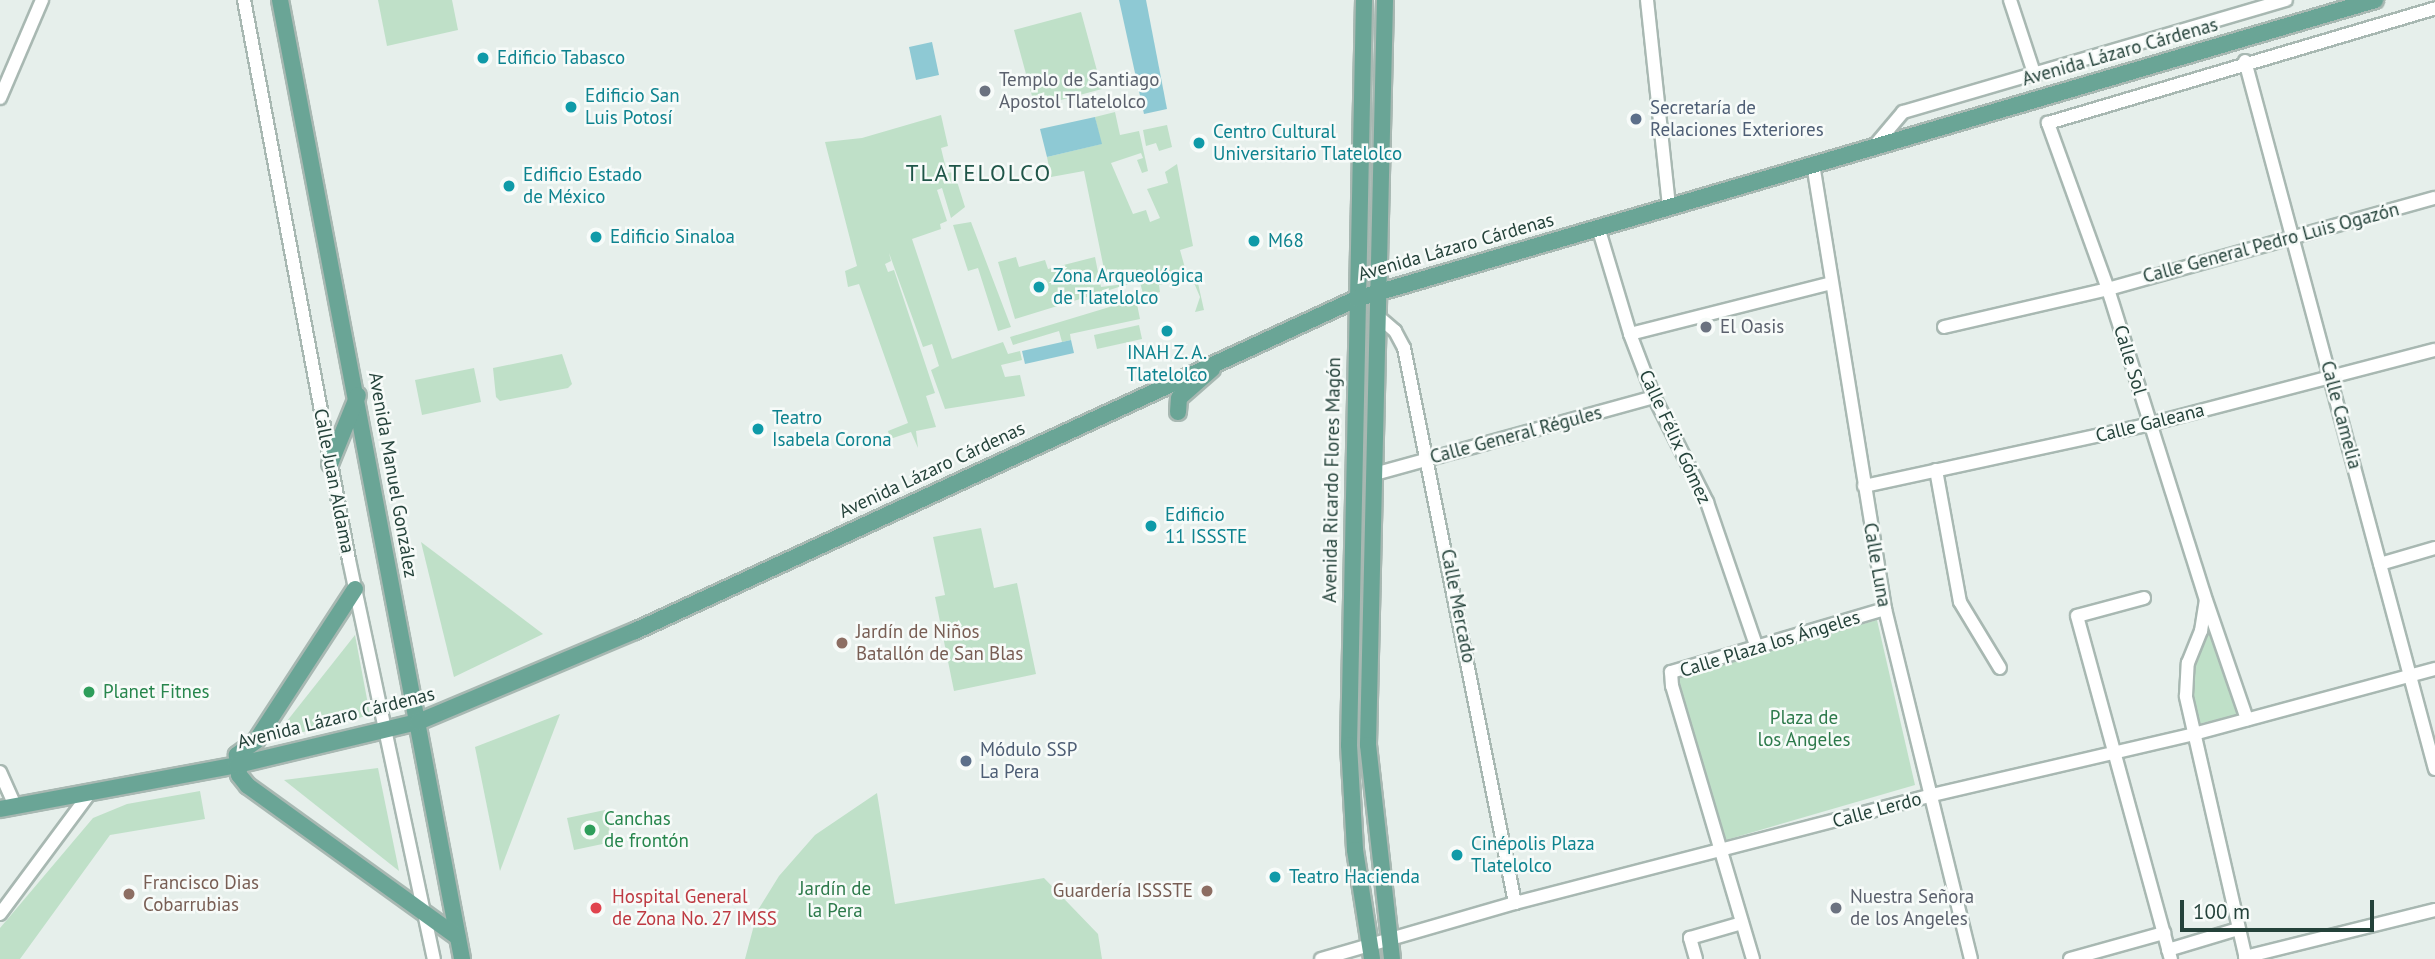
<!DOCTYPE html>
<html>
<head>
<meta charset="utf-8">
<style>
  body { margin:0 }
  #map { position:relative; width:2435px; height:959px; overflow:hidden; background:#e6efeb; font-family:"PT Sans",sans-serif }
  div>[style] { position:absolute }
  .green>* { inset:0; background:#bfe0c8 }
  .water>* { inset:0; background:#8ec9d4 }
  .roads { filter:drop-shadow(2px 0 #a8b8b2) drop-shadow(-2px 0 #a8b8b2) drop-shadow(0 2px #a8b8b2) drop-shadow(0 -2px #a8b8b2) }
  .minor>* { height:12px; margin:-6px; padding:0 6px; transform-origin:6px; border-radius:6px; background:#fff }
  .major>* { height:16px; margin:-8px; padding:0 8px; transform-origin:8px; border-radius:8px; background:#6aa596 }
  .dots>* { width:19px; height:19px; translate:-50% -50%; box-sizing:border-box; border:4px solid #f7fbf9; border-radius:50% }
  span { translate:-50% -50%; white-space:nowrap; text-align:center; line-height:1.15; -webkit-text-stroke:5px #f7fbf9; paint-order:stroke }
  .street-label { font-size:19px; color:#24423a }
  .culture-label { font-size:19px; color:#0d838f }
  .left { translate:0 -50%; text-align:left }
  .worship-label { font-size:19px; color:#5b616d }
  .service-label { font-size:19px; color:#4e5e75 }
  .education-label { font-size:19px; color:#785e54 }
  .right { translate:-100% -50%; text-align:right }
  .leisure-label { font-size:19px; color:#27864d }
  .park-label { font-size:19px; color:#2d7a4b }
  .health-label { font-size:19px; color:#be3a42 }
  .quarter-label { font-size:23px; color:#1f5548; letter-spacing:2px }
  .scale { position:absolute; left:2180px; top:900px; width:194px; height:32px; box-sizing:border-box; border:4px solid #24423a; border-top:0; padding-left:9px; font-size:21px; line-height:24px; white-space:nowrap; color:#24423a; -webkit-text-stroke:5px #f7fbf9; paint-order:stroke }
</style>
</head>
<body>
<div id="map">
  <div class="green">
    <i style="clip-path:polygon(378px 0,452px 0,458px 30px,387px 46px)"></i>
    <i style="clip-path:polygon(1081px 12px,1102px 89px,1035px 107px,1014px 30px)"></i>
    <i style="clip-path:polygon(1115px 112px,1120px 135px,1139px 131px,1148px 171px,1142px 173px,1137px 160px,1143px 158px,1141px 153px,1111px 163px,1133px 214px,1146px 210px,1150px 222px,1160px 218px,1147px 189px,1168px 183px,1165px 172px,1177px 164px,1193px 246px,1180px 250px,1185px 268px,1167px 273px,1170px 282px,1159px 285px,1160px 292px,1144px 297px,1137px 272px,1106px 279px,1084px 171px,1051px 177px,1047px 157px,1101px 144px,1095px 117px)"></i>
    <i style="clip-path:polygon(941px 115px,948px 146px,941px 148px,947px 173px,954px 172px,965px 207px,951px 218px,942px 188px,937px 190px,947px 221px,940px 224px,941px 229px,912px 239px,952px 359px,1003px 342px,1008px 354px,1020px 351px,1022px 360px,1001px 365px,1005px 377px,1020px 375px,1025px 396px,945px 409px,931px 370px,939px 366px,932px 344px,923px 347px,889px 253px,891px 261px,885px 264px,888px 272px,894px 270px,935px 393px,926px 396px,936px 427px,916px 431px,918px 448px,911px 432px,890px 439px,888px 431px,908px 423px,859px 284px,848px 287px,845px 271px,857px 266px,825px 142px,862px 138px)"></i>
    <i style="clip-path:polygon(1167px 125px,1172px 147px,1159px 151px,1156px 143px,1146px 146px,1143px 130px)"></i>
    <i style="clip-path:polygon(971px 222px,1011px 327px,998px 331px,978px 268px,968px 271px,953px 225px)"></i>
    <i style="clip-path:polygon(1016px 257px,1019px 267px,1045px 260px,1048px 269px,1095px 257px,1101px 287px,1132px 283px,1015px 319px,998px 262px)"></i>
    <i style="clip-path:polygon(1195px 270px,1204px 310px,1195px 312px,1200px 297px,1189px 271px)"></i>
    <i style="clip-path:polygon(1136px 299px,1140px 319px,1070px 334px,1071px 340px,1062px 342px,1059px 331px,1013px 345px,1010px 337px)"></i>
    <i style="clip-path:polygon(1139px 325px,1142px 339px,1097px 349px,1094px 335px)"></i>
    <i style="clip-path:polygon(562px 354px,572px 384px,568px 388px,500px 401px,496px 397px,493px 368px)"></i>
    <i style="clip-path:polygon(474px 368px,481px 402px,422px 415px,415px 380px)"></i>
    <i style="clip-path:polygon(981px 528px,994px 588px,1017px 583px,1036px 674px,954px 691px,935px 597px,945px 595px,933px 537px)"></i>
    <i style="clip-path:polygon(421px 542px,543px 634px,454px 677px)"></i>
    <i style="clip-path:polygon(1877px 620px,1915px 785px,1726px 840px,1677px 677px)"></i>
    <i style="clip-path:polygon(2211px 625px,2240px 714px,2194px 725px,2188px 680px)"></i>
    <i style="clip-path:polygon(355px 635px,370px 715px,272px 740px)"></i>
    <i style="clip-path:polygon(560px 714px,500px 871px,475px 747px)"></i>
    <i style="clip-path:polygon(378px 768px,399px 871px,284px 780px)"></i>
    <i style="clip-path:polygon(200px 791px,205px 819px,110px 835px,20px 959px,0 959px,0 928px,93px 818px,127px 804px)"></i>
    <i style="clip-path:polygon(877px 793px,895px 904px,1044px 878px,1098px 934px,1102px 959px,745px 959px,758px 910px,779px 876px,815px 835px)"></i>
    <i style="clip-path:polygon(605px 810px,612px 842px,574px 850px,567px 818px)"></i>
  </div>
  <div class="water">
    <i style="clip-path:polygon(1119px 0,1146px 0,1167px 109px,1144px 114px)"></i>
    <i style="clip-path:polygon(932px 42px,939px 75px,916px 80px,909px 47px)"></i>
    <i style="clip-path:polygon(1095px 117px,1102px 144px,1047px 157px,1040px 129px)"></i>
    <i style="clip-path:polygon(1071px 340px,1074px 353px,1025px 364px,1022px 351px)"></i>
  </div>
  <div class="roads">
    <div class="minor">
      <i style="left:244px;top:0;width:570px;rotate:79.38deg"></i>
      <i style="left:349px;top:560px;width:408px;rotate:78deg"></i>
      <i style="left:1647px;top:0;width:208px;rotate:83.9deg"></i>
      <i style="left:2010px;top:0;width:80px;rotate:71.8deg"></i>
      <i style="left:2245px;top:61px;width:733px;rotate:74.98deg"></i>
      <i style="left:0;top:98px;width:107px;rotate:-66.8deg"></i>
      <i style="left:1876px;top:144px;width:42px;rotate:-49.8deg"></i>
      <i style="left:1903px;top:112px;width:399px;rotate:-16.3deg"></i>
      <i style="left:1813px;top:164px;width:451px;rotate:80.8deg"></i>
      <i style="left:1885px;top:609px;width:360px;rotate:76.2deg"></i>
      <i style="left:1598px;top:227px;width:112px;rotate:73.3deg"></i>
      <i style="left:1630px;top:334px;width:67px;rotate:69.1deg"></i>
      <i style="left:1654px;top:397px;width:118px;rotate:63.2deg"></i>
      <i style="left:1707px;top:502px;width:151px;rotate:71.1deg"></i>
      <i style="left:1380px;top:318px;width:20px;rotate:41deg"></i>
      <i style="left:1395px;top:331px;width:19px;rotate:62deg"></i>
      <i style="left:1404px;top:348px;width:566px;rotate:78.69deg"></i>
      <i style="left:1944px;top:327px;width:168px;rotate:-13deg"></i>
      <i style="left:2108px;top:289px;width:339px;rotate:-15.6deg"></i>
      <i style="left:1630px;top:334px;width:208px;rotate:-14.2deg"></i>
      <i style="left:1936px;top:470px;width:134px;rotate:79.7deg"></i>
      <i style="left:1960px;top:602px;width:77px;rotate:58.8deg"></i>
      <i style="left:1378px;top:473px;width:286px;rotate:-15.4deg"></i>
      <i style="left:1864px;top:486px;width:293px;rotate:-12.2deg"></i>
      <i style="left:2150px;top:424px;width:294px;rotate:-14.6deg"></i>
      <i style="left:2380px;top:564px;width:57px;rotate:-16.2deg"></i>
      <i style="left:2144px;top:598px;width:69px;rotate:165deg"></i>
      <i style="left:2077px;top:616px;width:356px;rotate:74.7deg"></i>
      <i style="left:2207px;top:603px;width:123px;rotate:71deg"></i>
      <i style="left:0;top:772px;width:34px;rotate:66deg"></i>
      <i style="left:0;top:914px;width:154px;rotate:-53.4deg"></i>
      <i style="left:2168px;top:950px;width:73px;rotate:-16.7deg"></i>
      <i style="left:2245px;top:957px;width:196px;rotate:-13.9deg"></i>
      <i style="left:1321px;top:959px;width:202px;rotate:-16.1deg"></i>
      <i style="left:1515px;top:903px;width:427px;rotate:-14.5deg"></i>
      <i style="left:1928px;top:796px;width:273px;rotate:-13.1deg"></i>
      <i style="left:2194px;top:734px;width:250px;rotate:-15.1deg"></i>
      <i style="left:1696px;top:959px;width:22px;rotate:-106deg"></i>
      <i style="left:1690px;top:938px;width:54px;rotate:-16.1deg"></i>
      <i style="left:1753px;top:959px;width:285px;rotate:-106.5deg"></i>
      <i style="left:1672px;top:686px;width:14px;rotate:-94deg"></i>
      <i style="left:1671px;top:672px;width:223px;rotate:-16.4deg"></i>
      <i style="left:2070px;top:959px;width:98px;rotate:-15.5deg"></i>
      <i style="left:2246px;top:959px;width:270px;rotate:-102.9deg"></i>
      <i style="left:2186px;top:696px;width:33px;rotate:-87deg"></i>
      <i style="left:2188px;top:663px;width:35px;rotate:-68deg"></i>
      <i style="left:2201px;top:631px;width:31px;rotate:-81deg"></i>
      <i style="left:2206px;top:600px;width:326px;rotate:-107.5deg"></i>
      <i style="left:2108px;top:289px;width:177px;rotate:-109.9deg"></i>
      <i style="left:2048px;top:123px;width:404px;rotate:-16.5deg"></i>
    </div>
    <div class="major">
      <i style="left:280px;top:0;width:976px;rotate:79.25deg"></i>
      <i style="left:1364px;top:0;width:745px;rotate:91.15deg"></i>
      <i style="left:1349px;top:745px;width:105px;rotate:86.7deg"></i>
      <i style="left:1355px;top:850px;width:110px;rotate:81.1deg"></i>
      <i style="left:1385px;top:0;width:745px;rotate:91.31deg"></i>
      <i style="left:1368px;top:745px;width:215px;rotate:83.6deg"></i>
      <i style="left:1178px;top:412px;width:14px;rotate:-86deg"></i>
      <i style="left:1179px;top:398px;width:44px;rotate:-41.3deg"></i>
      <i style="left:330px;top:464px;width:74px;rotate:-67.9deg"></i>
      <i style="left:355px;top:589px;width:181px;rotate:123.1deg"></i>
      <i style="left:256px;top:741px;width:24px;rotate:144deg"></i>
      <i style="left:237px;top:755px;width:20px;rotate:84deg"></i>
      <i style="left:239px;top:775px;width:14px;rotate:51deg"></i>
      <i style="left:248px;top:786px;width:258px;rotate:35.8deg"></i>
      <i style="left:0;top:809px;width:241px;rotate:-10.5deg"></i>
      <i style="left:237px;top:765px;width:186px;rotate:-13.4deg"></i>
      <i style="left:418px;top:722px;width:235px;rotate:-22.8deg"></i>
      <i style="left:635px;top:631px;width:794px;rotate:-24.72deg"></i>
      <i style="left:1356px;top:299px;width:1062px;rotate:-16.35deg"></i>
    </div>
  </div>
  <div class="dots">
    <i style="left:483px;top:58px;background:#0f9aa8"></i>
    <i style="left:985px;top:91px;background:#6b7280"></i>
    <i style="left:571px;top:107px;background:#0f9aa8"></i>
    <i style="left:1636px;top:119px;background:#5c6f8a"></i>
    <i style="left:1199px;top:143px;background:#0f9aa8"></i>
    <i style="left:509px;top:186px;background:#0f9aa8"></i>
    <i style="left:596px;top:237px;background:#0f9aa8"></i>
    <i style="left:1254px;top:241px;background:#0f9aa8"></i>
    <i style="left:1039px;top:287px;background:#0f9aa8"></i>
    <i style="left:1706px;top:327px;background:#6b7280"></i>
    <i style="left:1167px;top:331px;background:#0f9aa8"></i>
    <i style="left:758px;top:429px;background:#0f9aa8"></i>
    <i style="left:1151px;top:526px;background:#0f9aa8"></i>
    <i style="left:842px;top:643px;background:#8d6e63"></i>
    <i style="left:89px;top:692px;background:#2e9e5b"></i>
    <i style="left:966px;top:761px;background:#5c6f8a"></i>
    <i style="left:590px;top:830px;background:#2e9e5b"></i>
    <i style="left:1457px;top:855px;background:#0f9aa8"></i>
    <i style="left:1275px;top:877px;background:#0f9aa8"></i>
    <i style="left:1207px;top:891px;background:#8d6e63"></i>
    <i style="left:129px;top:894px;background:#8d6e63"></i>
    <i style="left:596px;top:908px;background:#e0444e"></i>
    <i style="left:1836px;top:908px;background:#6b7280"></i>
  </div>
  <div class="street-label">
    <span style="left:2120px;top:52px;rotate:-16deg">Avenida Lázaro Cárdenas</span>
    <span style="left:2271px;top:243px;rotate:-15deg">Calle General Pedro Luis Ogazón</span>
    <span style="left:1456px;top:247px;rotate:-16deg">Avenida Lázaro Cárdenas</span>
    <span style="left:2130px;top:360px;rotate:73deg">Calle Sol</span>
    <span style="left:2341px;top:415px;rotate:75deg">Calle Camelia</span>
    <span style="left:2150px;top:423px;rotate:-14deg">Calle Galeana</span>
    <span style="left:1516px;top:435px;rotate:-15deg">Calle General Régules</span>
    <span style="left:1675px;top:437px;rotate:65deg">Calle Félix Gómez</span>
    <span style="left:932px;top:470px;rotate:-25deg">Avenida Lázaro Cárdenas</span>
    <span style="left:393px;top:475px;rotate:80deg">Avenida Manuel González</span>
    <span style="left:1332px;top:480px;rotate:-89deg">Avenida Ricardo Flores Magón</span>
    <span style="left:334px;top:481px;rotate:79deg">Calle Juan Aldama</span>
    <span style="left:1877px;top:565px;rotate:80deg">Calle Luna</span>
    <span style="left:1458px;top:606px;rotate:79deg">Calle Mercado</span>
    <span style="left:1770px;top:644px;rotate:-17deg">Calle Plaza los Ángeles</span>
    <span style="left:336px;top:718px;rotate:-14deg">Avenida Lázaro Cárdenas</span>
    <span style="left:1877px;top:810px;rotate:-15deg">Calle Lerdo</span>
  </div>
  <div class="culture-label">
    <span class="left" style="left:497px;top:58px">Edificio Tabasco</span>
    <span class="left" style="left:585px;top:107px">Edificio San<br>Luis Potosí</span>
    <span class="left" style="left:1213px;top:143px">Centro Cultural<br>Universitario Tlatelolco</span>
    <span class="left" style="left:523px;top:186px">Edificio Estado<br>de México</span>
    <span class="left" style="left:610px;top:237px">Edificio Sinaloa</span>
    <span class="left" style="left:1268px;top:241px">M68</span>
    <span class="left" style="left:1053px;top:287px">Zona Arqueológica<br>de Tlatelolco</span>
    <span style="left:1167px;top:364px">INAH Z. A.<br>Tlatelolco</span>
    <span class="left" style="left:772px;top:429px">Teatro<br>Isabela Corona</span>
    <span class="left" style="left:1165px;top:526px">Edificio<br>11 ISSSTE</span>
    <span class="left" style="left:1471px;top:855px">Cinépolis Plaza<br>Tlatelolco</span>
    <span class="left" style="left:1289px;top:877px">Teatro Hacienda</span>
  </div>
  <div class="worship-label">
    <span class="left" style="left:999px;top:91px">Templo de Santiago<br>Apostol Tlatelolco</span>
    <span class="left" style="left:1720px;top:327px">El Oasis</span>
    <span class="left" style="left:1850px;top:908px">Nuestra Señora<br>de los Angeles</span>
  </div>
  <div class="service-label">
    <span class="left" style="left:1650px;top:119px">Secretaría de<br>Relaciones Exteriores</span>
    <span class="left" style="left:980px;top:761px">Módulo SSP<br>La Pera</span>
  </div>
  <div class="education-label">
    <span class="left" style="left:856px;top:643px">Jardín de Niños<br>Batallón de San Blas</span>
    <span class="left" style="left:143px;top:894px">Francisco Dias<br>Cobarrubias</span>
    <span class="right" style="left:1193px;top:891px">Guardería ISSSTE</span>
  </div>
  <div class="leisure-label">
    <span class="left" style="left:103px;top:692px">Planet Fitnes</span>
    <span class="left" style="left:604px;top:830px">Canchas<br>de frontón</span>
  </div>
  <div class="park-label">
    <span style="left:1804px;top:729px">Plaza de<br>los Angeles</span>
    <span style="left:835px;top:900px">Jardín de<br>la Pera</span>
  </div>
  <div class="health-label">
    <span class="left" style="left:612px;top:908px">Hospital General<br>de Zona No. 27 IMSS</span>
  </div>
  <div class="quarter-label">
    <span style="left:979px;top:173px">TLATELOLCO</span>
  </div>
  <div class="scale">100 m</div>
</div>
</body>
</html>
